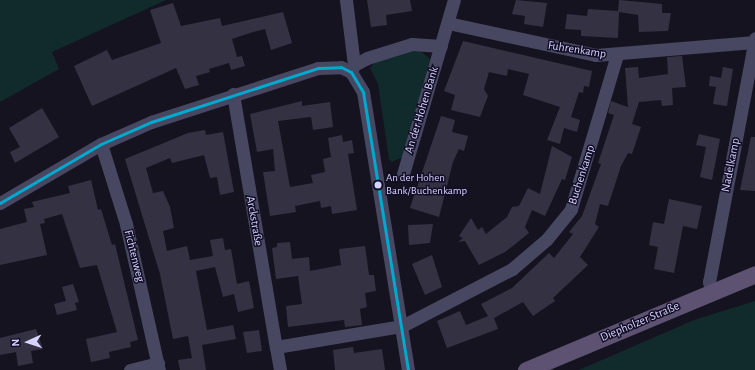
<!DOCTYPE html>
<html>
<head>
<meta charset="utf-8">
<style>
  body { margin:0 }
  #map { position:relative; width:755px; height:370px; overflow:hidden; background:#161320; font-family:"Alegreya Sans",sans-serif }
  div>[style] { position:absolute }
  .green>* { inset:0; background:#112b2c }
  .building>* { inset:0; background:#343142 }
  .minor>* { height:13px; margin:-6.5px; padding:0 6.5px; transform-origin:6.5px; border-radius:6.5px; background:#484761 }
  .major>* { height:17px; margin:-8.5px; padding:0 8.5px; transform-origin:8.5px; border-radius:8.5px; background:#5d5272 }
  .bus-1>* { height:3px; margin:-1.5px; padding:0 1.5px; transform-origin:1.5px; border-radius:1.5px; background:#00a9ce }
  .dots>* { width:11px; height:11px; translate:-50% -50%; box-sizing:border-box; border:2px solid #120e25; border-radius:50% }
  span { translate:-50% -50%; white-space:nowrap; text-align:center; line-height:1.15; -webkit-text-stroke:3px #120e25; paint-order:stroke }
  .bus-label { font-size:11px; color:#d7d2ff }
  .left { translate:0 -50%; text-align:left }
  .street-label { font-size:12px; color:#d7d2ff }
  .north { position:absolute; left:8px; top:322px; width:40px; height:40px; -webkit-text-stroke:3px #120e25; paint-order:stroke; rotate:267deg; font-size:11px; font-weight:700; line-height:16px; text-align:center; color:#d7d2ff }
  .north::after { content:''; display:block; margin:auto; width:14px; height:18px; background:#d7d2ff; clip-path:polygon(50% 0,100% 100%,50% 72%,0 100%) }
</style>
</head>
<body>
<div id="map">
  <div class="green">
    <i style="clip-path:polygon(0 0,166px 0,52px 52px,59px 69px,0 102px)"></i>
    <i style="clip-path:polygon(418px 49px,430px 59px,403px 157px,392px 162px,389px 159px,378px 84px,370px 68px,375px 62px)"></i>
    <i style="clip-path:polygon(755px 301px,755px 370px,579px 370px,694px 320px)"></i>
  </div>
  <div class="building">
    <i style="clip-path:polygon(367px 0,410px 0,412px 11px,386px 15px,387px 25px,371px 27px)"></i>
    <i style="clip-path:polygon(516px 0,547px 3px,543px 27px,524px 24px,525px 16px,512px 14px)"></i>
    <i style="clip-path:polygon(619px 0,662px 4px,662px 13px,671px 13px,668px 31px,639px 32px,638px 15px,619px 12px,618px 38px,581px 36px,581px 30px,565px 29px,567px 14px,587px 16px,588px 9px,618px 11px)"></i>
    <i style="clip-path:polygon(173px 3px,181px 26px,220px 18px,222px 26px,283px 12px,292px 43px,271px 50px,265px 29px,253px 32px,232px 39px,237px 57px,242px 56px,245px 66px,231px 70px,229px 63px,209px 69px,210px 72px,196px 76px,199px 85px,185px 89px,176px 68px,92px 106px,74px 66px,107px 50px,112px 60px,161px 43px,150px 10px)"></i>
    <i style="clip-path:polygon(463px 41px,592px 71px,589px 87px,584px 86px,583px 93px,579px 92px,571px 117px,580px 120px,577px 132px,564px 128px,560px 144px,547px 140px,560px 107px,523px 95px,529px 74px,508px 69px,507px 76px,489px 72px,484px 89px,488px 96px,480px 117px,451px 110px,455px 95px,444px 91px)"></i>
    <i style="clip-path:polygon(682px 56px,686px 87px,672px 88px,673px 105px,662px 106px,661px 100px,639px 102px,632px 124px,641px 127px,632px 154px,628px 153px,621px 166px,608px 206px,600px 204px,595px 224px,599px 227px,580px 257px,588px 265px,553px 298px,555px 301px,533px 316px,523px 302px,494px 318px,498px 329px,447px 348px,437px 321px,460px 311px,466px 325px,488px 316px,481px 304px,512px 288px,549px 253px,554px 258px,573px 234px,569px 232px,582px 216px,601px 164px,598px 163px,614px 115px,608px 113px,611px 101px,628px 107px,625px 68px,638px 67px,639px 78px,668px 74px,667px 57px)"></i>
    <i style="clip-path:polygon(723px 67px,733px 69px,727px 106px,713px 104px,716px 87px,709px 86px,710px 76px,721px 78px)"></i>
    <i style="clip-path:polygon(302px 101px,302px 106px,330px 102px,333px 127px,313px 130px,311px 117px,278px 121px,290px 187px,313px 183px,311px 175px,325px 172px,323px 159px,331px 157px,328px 138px,342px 135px,343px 142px,352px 140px,354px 153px,348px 154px,357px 210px,332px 214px,331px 206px,321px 208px,320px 201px,295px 206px,296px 212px,270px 216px,263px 172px,275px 171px,273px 149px,257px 152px,250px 114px)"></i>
    <i style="clip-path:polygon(42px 108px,59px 137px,15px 163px,10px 152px,20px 147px,9px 128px)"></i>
    <i style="clip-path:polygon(441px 116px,455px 120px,452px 132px,468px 136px,464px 151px,459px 149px,453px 162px,439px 217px,410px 208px)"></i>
    <i style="clip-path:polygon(205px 130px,206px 135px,223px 132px,234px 192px,220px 195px,217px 177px,210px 178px,204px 155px,172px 163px,170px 158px,146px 168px,153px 193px,163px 191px,170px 207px,174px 228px,163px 231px,167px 251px,187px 246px,190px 260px,213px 256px,210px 240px,223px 238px,225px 250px,231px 249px,237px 284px,249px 281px,254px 308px,238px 312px,234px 294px,223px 297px,215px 267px,196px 271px,207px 330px,233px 325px,236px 339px,202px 345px,206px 370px,180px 370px,178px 360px,192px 358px,188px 336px,173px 339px,160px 274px,125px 159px,188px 133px)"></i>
    <i style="clip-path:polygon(699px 134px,720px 139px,712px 180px,700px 177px,706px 147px,696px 145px)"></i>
    <i style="clip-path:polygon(751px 137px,755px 137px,755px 191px,740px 190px)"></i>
    <i style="clip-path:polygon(552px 146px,572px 157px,565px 180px,562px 179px,545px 216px,532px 210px,525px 227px,529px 233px,505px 252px,479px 265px,465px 241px,458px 242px,463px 238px,459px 236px,471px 218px,478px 230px,482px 227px,486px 234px,507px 217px,512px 207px,519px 206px,528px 188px,540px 194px)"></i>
    <i style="clip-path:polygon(91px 180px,98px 210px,101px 209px,112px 245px,115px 244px,138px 340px,130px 342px,131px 347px,109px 352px,110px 358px,91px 362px,86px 339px,117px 332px,97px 265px,80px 268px,62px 214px,44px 219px,45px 223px,40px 224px,47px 255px,0 265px,0 229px,27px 222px,24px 209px,34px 207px,32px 202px,70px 193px,68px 186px)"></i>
    <i style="clip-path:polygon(669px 199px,702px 206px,697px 229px,683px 226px,674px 273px,654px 269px,658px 247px,649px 245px,653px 222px,664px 224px)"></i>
    <i style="clip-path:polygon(433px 224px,430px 243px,409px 245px,408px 225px)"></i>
    <i style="clip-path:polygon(290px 242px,292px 259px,309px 257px,310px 271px,341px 265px,339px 249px,365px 246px,369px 275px,374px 275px,376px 291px,365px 293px,367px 307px,360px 309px,362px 325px,345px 327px,344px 320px,288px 327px,286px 306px,302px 304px,298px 276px,276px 279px,272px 248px,277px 247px,277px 243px)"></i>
    <i style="clip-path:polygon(432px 255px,442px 287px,425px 295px,412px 264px)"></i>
    <i style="clip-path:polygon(73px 284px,79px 302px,75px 303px,77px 310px,57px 315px,54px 304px,66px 301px,62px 287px)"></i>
    <i style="clip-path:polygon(36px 329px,43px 349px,31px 351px,33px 363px,18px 366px,16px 352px,0 355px,0 338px)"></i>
    <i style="clip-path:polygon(259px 330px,262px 351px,247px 353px,243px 332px)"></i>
    <i style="clip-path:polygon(353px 347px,354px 353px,382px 349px,385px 370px,335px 370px,333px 350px)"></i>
  </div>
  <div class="minor">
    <i style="left:346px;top:0;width:65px;rotate:83deg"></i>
    <i style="left:448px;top:23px;width:151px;rotate:12.2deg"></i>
    <i style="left:596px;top:55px;width:160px;rotate:-4.7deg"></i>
    <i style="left:351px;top:72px;width:8px;rotate:-67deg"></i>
    <i style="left:354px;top:65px;width:15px;rotate:-28deg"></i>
    <i style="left:367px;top:58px;width:47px;rotate:-17.3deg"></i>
    <i style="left:412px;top:44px;width:29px;rotate:4deg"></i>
    <i style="left:233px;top:94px;width:257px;rotate:80.4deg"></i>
    <i style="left:276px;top:347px;width:128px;rotate:-9.5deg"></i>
    <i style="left:402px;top:326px;width:124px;rotate:-27.4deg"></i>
    <i style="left:512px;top:269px;width:46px;rotate:-40.6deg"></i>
    <i style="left:547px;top:239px;width:38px;rotate:-51deg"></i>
    <i style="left:571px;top:209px;width:161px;rotate:-73.4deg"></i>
    <i style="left:101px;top:144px;width:84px;rotate:72.6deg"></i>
    <i style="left:126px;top:224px;width:150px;rotate:77.3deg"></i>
    <i style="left:403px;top:174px;width:181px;rotate:-73.7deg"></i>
    <i style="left:0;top:203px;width:117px;rotate:-30.3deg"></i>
    <i style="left:101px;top:144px;width:55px;rotate:-23.7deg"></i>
    <i style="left:151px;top:122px;width:176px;rotate:-17.9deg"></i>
    <i style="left:318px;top:68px;width:23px;rotate:-2deg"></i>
    <i style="left:341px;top:67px;width:11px;rotate:27deg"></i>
    <i style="left:351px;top:72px;width:23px;rotate:59deg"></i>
    <i style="left:363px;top:92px;width:282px;rotate:80.8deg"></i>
    <i style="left:713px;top:291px;width:10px;rotate:-114deg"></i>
    <i style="left:709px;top:282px;width:248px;rotate:-79.3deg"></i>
    <i style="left:276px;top:347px;width:23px;rotate:80deg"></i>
    <i style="left:130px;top:370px;width:29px;rotate:-14deg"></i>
  </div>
  <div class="major">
    <i style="left:526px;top:370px;width:248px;rotate:-22.7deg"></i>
  </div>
  <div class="bus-1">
    <i style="left:0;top:203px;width:117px;rotate:-30.3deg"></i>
    <i style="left:101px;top:144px;width:55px;rotate:-23.7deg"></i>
    <i style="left:151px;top:122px;width:176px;rotate:-17.9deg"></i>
    <i style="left:318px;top:68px;width:23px;rotate:-2deg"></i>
    <i style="left:341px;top:67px;width:11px;rotate:27deg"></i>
    <i style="left:351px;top:72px;width:23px;rotate:59deg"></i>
    <i style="left:363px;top:92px;width:281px;rotate:80.8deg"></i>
  </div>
  <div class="dots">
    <i style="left:378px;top:185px;background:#d7d2ff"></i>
  </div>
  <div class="bus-label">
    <span class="left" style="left:386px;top:185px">An der Hohen<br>Bank/Buchenkamp</span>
  </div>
  <div class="street-label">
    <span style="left:577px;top:50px;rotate:9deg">Fuhrenkamp</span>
    <span style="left:422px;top:110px;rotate:-73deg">An der Hohen Bank</span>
    <span style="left:731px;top:165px;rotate:-79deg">Nadelkamp</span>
    <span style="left:582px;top:175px;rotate:-72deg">Buchenkamp</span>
    <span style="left:254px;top:221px;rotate:80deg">Arckstraße</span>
    <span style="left:134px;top:256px;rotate:76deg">Fichtenweg</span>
    <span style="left:640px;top:322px;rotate:-23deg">Diepholzer Straße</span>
  </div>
  <div class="north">N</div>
</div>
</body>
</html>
